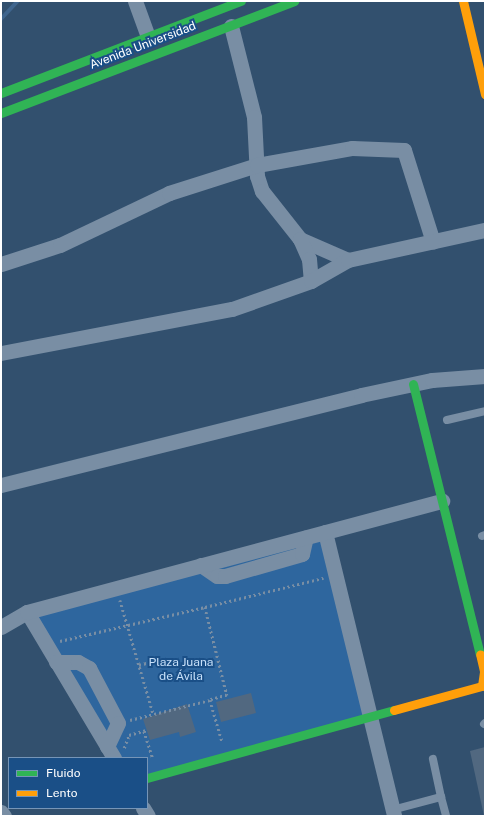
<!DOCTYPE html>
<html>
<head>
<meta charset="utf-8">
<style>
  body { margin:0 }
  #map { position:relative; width:486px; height:817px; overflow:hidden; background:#32506e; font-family:"Public Sans",sans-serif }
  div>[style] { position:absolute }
  .green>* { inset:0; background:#2e669e }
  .stream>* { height:4px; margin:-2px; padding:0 2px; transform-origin:2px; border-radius:2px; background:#3f658d }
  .building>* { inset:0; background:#516880 }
  .path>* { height:2.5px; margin-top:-1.25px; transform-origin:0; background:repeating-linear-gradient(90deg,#798ea4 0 2px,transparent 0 5px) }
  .lane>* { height:8px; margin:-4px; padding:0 4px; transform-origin:4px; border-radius:4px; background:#798ea4 }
  .street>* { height:15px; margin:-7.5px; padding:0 7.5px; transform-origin:7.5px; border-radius:7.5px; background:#798ea4 }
  .fast>* { height:9px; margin:-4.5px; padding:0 4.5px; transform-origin:4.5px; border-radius:4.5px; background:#30b455 }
  .slow>* { height:9px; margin:-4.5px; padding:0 4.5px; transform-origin:4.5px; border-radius:4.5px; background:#ff9f0a }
  span { translate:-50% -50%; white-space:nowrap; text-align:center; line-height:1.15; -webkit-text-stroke:4px #1a4f87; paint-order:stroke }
  .street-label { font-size:12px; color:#fff }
  .park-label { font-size:12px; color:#c7e0f9 }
  .frame { position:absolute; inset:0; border:2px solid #fff; pointer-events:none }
  .legend { position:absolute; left:8px; top:757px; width:140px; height:52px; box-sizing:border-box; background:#1a4f87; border:1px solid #7695b7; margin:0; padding:5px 7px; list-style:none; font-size:12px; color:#fff }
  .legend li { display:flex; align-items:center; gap:8px; height:20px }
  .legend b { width:20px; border:1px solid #7695b7 }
</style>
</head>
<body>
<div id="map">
  <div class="green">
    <i style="clip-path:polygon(323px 536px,364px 716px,147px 775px,147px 758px,117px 758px,31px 614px)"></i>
  </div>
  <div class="stream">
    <i style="left:1px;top:19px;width:25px;rotate:-47deg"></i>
  </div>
  <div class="building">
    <i style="clip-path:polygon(251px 693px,256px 713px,221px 722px,216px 702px)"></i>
    <i style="clip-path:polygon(187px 704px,196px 732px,180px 737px,179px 732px,150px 740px,143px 719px)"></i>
    <i style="clip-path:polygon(485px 747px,485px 816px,484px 816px,470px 751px)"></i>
  </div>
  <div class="path">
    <i style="left:120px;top:600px;width:118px;rotate:73.7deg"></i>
    <i style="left:205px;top:607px;width:122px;rotate:-13.8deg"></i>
    <i style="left:60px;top:641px;width:149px;rotate:-13.2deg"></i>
    <i style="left:205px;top:607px;width:91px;rotate:76deg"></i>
    <i style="left:227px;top:695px;width:18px;rotate:164deg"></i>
    <i style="left:210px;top:700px;width:43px;rotate:73.7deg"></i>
    <i style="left:139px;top:665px;width:20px;rotate:-15deg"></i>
    <i style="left:130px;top:720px;width:82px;rotate:-14deg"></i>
    <i style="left:144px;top:731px;width:29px;rotate:72deg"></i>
    <i style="left:124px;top:748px;width:14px;rotate:-69deg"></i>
    <i style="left:129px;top:735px;width:19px;rotate:-16deg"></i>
  </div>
  <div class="lane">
    <i style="left:447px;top:420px;width:39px;rotate:-13deg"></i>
    <i style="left:482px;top:536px;width:3px;rotate:-18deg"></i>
    <i style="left:484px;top:724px;width:1px;rotate:-45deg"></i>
    <i style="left:441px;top:797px;width:20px;rotate:75deg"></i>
    <i style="left:392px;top:810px;width:51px;rotate:-14.9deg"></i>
    <i style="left:441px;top:797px;width:39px;rotate:-102deg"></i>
  </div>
  <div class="street">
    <i style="left:135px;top:1px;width:38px;rotate:70deg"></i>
    <i style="left:231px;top:26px;width:94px;rotate:75.8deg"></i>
    <i style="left:254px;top:117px;width:59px;rotate:87.1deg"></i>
    <i style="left:257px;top:176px;width:16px;rotate:72deg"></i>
    <i style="left:262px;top:191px;width:61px;rotate:51.6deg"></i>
    <i style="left:300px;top:239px;width:52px;rotate:23.6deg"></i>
    <i style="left:300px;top:239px;width:22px;rotate:66deg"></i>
    <i style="left:309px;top:259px;width:22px;rotate:85deg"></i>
    <i style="left:1px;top:264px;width:62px;rotate:-17.9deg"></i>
    <i style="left:60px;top:245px;width:121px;rotate:-25.5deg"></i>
    <i style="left:169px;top:193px;width:92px;rotate:-17.7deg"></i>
    <i style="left:257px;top:165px;width:97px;rotate:-10.1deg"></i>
    <i style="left:352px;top:148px;width:52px;rotate:2.2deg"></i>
    <i style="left:404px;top:150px;width:96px;rotate:72.5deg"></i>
    <i style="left:1px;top:353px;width:235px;rotate:-10.8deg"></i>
    <i style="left:232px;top:309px;width:84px;rotate:-19.5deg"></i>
    <i style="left:311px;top:281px;width:43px;rotate:-29.6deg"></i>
    <i style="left:348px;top:260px;width:140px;rotate:-12.4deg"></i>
    <i style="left:1px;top:485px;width:371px;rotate:-14deg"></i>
    <i style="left:361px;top:395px;width:73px;rotate:-11.9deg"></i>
    <i style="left:432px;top:380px;width:53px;rotate:-4.3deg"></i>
    <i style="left:325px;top:532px;width:292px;rotate:76.3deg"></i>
    <i style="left:201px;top:565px;width:19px;rotate:35deg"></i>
    <i style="left:217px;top:576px;width:8px"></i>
    <i style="left:225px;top:576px;width:80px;rotate:-15.9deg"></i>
    <i style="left:302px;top:554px;width:17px;rotate:-77deg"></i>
    <i style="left:27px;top:612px;width:170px;rotate:59.2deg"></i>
    <i style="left:1px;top:627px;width:30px;rotate:-30deg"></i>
    <i style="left:27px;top:612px;width:430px;rotate:-15deg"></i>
    <i style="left:56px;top:662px;width:22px"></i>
    <i style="left:78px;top:662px;width:13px;rotate:29deg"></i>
    <i style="left:89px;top:668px;width:62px;rotate:62.2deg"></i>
    <i style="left:118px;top:723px;width:26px;rotate:115deg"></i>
    <i style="left:143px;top:808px;width:9px;rotate:58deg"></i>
    <i style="left:1px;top:812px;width:5px;rotate:53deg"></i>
  </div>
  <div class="fast">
    <i style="left:1px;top:93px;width:257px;rotate:-21deg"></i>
    <i style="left:1px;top:113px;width:314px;rotate:-20.9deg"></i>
    <i style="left:413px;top:384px;width:278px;rotate:76.1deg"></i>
    <i style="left:147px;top:778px;width:256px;rotate:-15.4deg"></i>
  </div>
  <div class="slow">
    <i style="left:463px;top:1px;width:96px;rotate:76.7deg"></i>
    <i style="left:394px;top:710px;width:91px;rotate:-15.3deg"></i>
    <i style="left:482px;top:686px;width:15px;rotate:-82deg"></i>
    <i style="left:484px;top:671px;width:17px;rotate:-103deg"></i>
  </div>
  <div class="street-label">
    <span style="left:143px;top:46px;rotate:-21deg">Avenida Universidad</span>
  </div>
  <div class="park-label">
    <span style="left:181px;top:670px">Plaza Juana<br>de Ávila</span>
  </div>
  <div class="frame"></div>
  <ul class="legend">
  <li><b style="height:5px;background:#30b455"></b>Fluido</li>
  <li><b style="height:5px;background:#ff9f0a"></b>Lento</li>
  </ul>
</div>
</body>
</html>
